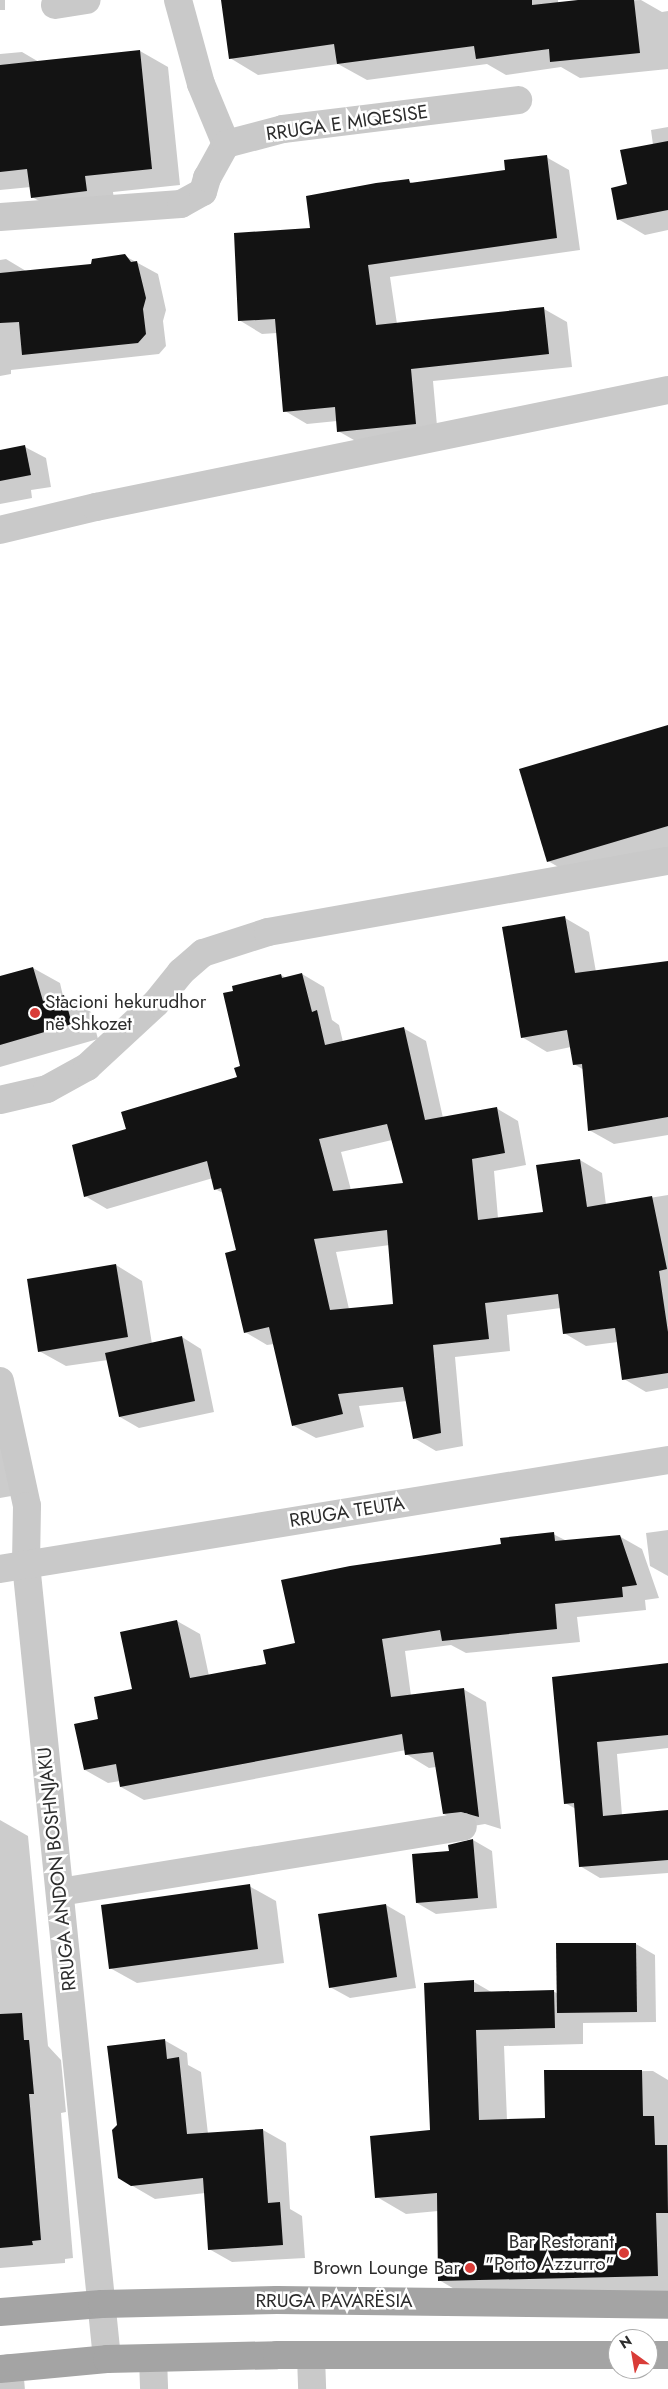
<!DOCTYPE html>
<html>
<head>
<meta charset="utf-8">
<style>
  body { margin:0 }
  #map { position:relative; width:668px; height:2389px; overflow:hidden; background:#fff; font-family:Jost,sans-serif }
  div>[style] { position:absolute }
  .shadow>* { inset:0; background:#0003 }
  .building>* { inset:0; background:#131313 }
  .minor>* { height:28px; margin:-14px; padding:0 14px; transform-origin:14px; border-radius:14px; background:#c9c9c9 }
  .major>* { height:28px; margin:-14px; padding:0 14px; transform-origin:14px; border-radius:14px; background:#a4a4a4 }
  .dots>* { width:14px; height:14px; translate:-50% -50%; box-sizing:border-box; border:2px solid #fff; border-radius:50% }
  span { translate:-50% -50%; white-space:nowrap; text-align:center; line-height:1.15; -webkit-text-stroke:5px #fff; paint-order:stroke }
  .street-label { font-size:19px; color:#2c2c2c }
  .poi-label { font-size:19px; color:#2c2c2c }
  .left { translate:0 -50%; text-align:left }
  .right { translate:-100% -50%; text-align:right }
  .north { position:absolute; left:608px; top:2329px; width:50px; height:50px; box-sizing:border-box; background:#fff; border:1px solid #ababab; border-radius:50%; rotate:328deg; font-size:14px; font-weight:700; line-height:20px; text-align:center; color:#2c2c2c }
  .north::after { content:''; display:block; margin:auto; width:18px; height:22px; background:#d93c38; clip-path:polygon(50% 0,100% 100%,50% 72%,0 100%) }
</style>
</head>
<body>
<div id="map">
  <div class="shadow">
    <i style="clip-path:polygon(0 0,5px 0,5px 10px,0 10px)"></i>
    <i style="clip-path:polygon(222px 0,558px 0,558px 3px,641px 0,662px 12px,668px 11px,668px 69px,580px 78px,561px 67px,506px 75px,487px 64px,367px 80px,338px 64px,258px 75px,230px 58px)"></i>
    <i style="clip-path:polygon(140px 51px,168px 67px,180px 185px,113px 192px,115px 207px,61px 213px,32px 197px,31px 187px,0 190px,0 54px,22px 52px,39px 62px)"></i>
    <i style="clip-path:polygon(668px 127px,668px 230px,645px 235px,618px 219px,653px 145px,651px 130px)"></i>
    <i style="clip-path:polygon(546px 157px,569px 170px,580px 250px,390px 277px,397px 324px,544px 309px,567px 322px,572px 367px,433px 381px,438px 437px,361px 444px,338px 431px,337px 421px,307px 424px,285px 411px,277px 333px,262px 334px,239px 320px,312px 229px,409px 181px,414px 184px,506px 171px)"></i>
    <i style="clip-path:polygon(125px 256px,158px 274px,166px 310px,163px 321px,166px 346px,159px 354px,11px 370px,11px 374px,0 376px,0 260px,6px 259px,26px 271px,93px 265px)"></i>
    <i style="clip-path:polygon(25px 447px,46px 458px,51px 487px,31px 490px,32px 498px,0 504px,0 451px)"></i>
    <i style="clip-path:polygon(668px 726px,668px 852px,579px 879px,548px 861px)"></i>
    <i style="clip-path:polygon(565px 918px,589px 932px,596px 972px,668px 962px,668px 1135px,614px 1144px,589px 1130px,584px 1070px,574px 1064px,571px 1047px,547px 1052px,522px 1037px)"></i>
    <i style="clip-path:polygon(33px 968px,60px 983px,63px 996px,91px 1012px,98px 1039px,0 1067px,0 977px)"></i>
    <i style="clip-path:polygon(evenodd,302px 974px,324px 987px,332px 1020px,339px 1025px,343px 1042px,403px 1028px,426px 1041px,443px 1118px,496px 1108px,518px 1121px,526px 1165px,494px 1171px,498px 1218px,544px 1213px,580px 1160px,602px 1173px,606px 1205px,668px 1195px,668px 1388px,646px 1392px,624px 1379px,618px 1342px,586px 1346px,564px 1333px,561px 1308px,507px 1315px,510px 1351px,455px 1357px,463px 1446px,436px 1451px,414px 1438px,407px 1401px,359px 1406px,364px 1427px,316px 1438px,294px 1426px,274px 1344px,267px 1345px,245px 1332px,238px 1251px,223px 1193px,215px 1189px,213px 1178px,107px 1209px,85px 1196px,128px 1130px,238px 1078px,281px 975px,286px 978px,302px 974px,392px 1140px,405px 1184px,351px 1190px,341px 1152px,392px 1140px,302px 974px,390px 1245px,395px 1305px,349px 1309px,336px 1252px,390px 1245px)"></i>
    <i style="clip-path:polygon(116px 1265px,142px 1281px,152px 1344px,182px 1337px,201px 1349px,214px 1412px,139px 1428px,120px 1417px,108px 1360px,66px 1366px,39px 1351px)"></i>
    <i style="clip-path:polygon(0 1432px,17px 1495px,0 1498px)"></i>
    <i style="clip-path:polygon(668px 1530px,668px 1576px,650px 1566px,646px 1533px)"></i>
    <i style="clip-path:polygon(553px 1534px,567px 1541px,619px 1536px,642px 1549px,659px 1598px,645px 1600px,646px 1610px,577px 1617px,580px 1642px,466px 1653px,451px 1645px,405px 1651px,411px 1696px,463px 1689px,486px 1702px,501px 1829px,485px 1824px,467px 1827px,444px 1814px,436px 1767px,429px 1768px,406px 1754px,406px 1750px,144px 1800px,121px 1787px,120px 1781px,108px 1783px,85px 1770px,100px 1720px,134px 1690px,177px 1621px,200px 1634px,209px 1676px,267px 1665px,296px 1644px,502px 1545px)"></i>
    <i style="clip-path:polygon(668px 1664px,668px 1748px,617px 1754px,622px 1815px,668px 1812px,668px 1873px,600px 1878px,580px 1866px,576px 1809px,565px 1803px,553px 1678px)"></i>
    <i style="clip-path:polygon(0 1820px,28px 1836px,48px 2046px,61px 2060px,66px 2112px,61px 2113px,73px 2258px,65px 2259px,65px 2263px,0 2268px)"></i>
    <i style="clip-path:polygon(473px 1840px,492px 1851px,497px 1908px,436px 1914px,417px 1903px,451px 1852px,450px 1846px)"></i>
    <i style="clip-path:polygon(249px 1886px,276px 1901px,284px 1963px,137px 1983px,110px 1968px)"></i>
    <i style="clip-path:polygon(386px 1905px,405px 1916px,416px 1988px,350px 1998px,330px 1987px)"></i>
    <i style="clip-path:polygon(636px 1944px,655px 1955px,656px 2022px,583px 2023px,583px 2044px,504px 2046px,507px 2120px,546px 2120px,545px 2072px,653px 2071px,668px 2080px,668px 2292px,468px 2297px,439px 2280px,438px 2211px,406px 2214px,377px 2197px,432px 2131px,474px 1982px,493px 1993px,553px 1991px,558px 1994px)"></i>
    <i style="clip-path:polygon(164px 2040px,187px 2053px,188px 2065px,201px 2072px,208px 2134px,263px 2130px,286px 2143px,290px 2209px,302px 2216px,305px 2258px,232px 2262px,209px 2249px,205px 2193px,155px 2199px,119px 2178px,118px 2125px)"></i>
  </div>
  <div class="building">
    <i style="clip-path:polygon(221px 0,532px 0,532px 5px,578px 0,634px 0,640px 53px,550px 62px,549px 49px,476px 59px,474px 46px,337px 64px,334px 44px,229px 59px)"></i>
    <i style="clip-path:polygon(140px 50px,152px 169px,85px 176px,87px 191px,31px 198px,27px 169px,0 172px,0 65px)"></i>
    <i style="clip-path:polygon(668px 141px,668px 210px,617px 220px,611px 188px,627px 184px,620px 150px)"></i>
    <i style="clip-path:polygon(547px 155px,557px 238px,368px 265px,376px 325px,544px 307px,549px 354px,411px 369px,416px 424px,337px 432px,335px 407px,283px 412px,275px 319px,238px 321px,234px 233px,310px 228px,306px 196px,376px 183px,409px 179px,410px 183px,505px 170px,504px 160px)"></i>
    <i style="clip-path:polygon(125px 254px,131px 262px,137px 261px,146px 298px,143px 309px,146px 334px,138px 343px,22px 355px,19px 322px,0 323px,0 273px,91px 264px,92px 259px)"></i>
    <i style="clip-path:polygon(25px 445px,31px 475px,0 481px,0 450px)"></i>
    <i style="clip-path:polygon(668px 725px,668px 826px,547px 862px,519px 769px)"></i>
    <i style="clip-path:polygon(565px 916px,575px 973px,668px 961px,668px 1117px,588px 1131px,582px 1064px,573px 1065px,567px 1030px,521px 1038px,502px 927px)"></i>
    <i style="clip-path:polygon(33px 967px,43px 1001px,64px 995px,72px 1024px,0 1045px,0 976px)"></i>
    <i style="clip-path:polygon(evenodd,302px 973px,312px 1012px,317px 1010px,325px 1045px,404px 1027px,425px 1120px,497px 1107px,505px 1153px,472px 1159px,478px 1220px,543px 1212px,536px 1165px,580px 1159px,587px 1207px,652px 1196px,667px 1269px,659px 1271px,668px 1332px,668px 1373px,622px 1380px,615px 1328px,563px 1334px,558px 1294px,485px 1303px,489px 1339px,433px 1345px,441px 1433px,413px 1439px,403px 1387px,338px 1394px,343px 1414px,292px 1426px,269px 1327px,244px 1333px,225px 1253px,236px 1250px,221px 1188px,214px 1190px,207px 1161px,84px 1197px,72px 1145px,126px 1129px,121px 1112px,237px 1077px,234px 1068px,240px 1066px,223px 993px,233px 991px,232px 986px,281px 974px,282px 978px,302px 973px,387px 1124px,403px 1183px,333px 1191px,319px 1139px,387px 1124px,302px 973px,387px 1230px,393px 1304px,330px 1310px,314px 1239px,387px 1230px)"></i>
    <i style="clip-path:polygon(116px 1264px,128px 1337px,38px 1352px,27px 1279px)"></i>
    <i style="clip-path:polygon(182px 1336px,195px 1401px,119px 1417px,105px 1353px)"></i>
    <i style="clip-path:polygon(554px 1532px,555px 1541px,620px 1535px,637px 1585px,622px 1587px,623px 1597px,555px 1604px,557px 1629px,442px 1641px,440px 1630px,382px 1639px,391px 1697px,464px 1688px,479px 1817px,461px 1812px,443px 1814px,433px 1752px,405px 1755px,402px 1734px,120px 1787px,116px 1764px,84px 1770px,74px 1724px,98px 1719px,94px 1697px,132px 1689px,120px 1632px,177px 1620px,190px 1678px,266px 1664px,263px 1650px,295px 1643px,281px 1580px,350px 1566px,501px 1544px,500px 1538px)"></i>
    <i style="clip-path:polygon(668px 1663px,668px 1735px,597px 1742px,603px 1816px,668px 1810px,668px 1860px,579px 1867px,574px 1803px,564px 1804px,552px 1677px)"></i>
    <i style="clip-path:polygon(473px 1839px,478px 1898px,416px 1903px,412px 1854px,449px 1851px,448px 1845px)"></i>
    <i style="clip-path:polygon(250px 1884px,258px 1949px,109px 1969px,101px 1905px)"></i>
    <i style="clip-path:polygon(386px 1904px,397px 1977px,329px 1988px,318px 1914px)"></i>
    <i style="clip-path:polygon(556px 1943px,636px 1943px,637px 2012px,557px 2013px)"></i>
    <i style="clip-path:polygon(474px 1980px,474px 1992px,554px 1990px,555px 2028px,476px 2030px,479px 2120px,545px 2118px,544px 2070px,642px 2070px,643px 2116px,654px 2116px,655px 2145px,667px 2145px,668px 2213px,656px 2213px,658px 2276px,438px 2281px,437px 2193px,375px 2198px,370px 2136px,430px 2130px,424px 1983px)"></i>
    <i style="clip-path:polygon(22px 2013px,24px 2040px,29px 2040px,34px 2094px,29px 2094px,41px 2240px,32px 2241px,33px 2245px,0 2248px,0 2014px)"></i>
    <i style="clip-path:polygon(165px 2039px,167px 2059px,179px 2057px,187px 2134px,263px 2129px,268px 2203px,280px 2202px,283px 2245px,208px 2250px,203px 2178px,131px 2186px,118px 2178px,112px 2130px,117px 2125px,107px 2046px)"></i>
  </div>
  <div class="minor">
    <i style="left:178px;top:0;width:87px;rotate:74.7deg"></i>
    <i style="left:201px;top:84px;width:65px;rotate:67.4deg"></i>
    <i style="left:55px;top:5px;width:32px;rotate:-9deg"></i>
    <i style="left:0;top:217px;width:181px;rotate:-4.1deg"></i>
    <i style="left:181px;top:204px;width:25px;rotate:-29deg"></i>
    <i style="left:203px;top:192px;width:15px;rotate:-74deg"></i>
    <i style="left:207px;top:178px;width:39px;rotate:-61deg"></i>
    <i style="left:226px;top:144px;width:59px;rotate:-14.7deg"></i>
    <i style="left:283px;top:129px;width:237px;rotate:-7deg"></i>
    <i style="left:0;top:530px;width:99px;rotate:-13.5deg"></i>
    <i style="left:96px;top:507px;width:584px;rotate:-11.56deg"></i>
    <i style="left:0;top:1100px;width:48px;rotate:-13.2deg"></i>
    <i style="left:47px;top:1089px;width:46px;rotate:-28.8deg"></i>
    <i style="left:87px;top:1067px;width:94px;rotate:-42.8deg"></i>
    <i style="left:156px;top:1003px;width:40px;rotate:-51deg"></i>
    <i style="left:181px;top:972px;width:29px;rotate:-41deg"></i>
    <i style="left:203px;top:953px;width:68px;rotate:-17.9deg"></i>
    <i style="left:268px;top:932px;width:406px;rotate:-10.1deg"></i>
    <i style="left:0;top:1381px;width:128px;rotate:77.8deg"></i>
    <i style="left:27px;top:1506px;width:58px;rotate:91deg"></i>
    <i style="left:26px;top:1564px;width:799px;rotate:84.18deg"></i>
    <i style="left:0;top:1569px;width:677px;rotate:-9.27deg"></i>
    <i style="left:60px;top:1892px;width:408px;rotate:-9.2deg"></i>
    <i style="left:311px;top:2356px;width:33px;rotate:88deg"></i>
    <i style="left:153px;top:2358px;width:31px;rotate:88deg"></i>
    <i style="left:9px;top:2368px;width:21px;rotate:85deg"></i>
  </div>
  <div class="major">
    <i style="left:0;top:2312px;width:102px;rotate:-4.5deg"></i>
    <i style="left:102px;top:2304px;width:175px;rotate:-1.3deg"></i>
    <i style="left:277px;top:2300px;width:391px;rotate:0.7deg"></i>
    <i style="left:648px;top:2355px;width:20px"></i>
    <i style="left:0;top:2369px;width:107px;rotate:-5.3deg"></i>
    <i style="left:107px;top:2359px;width:170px;rotate:-1.3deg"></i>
    <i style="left:277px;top:2355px;width:341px"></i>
  </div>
  <div class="dots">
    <i style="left:35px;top:1013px;background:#d93c38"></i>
    <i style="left:624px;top:2253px;background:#d93c38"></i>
    <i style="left:470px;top:2268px;background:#d93c38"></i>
  </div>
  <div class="street-label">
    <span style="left:347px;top:123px;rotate:-8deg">RRUGA E MIQESISE</span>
    <span style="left:347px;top:1512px;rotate:-9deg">RRUGA TEUTA</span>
    <span style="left:57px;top:1869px;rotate:-96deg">RRUGA ANDON BOSHNJAKU</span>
    <span style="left:334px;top:2301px">RRUGA PAVARËSIA</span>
  </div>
  <div class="poi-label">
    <span class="left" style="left:45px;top:1013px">Stacioni hekurudhor<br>në Shkozet</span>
    <span class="right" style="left:614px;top:2253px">Bar Restorant<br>"Porto Azzurro"</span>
    <span class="right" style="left:460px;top:2268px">Brown Lounge Bar</span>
  </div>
  <div class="north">N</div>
</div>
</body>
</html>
